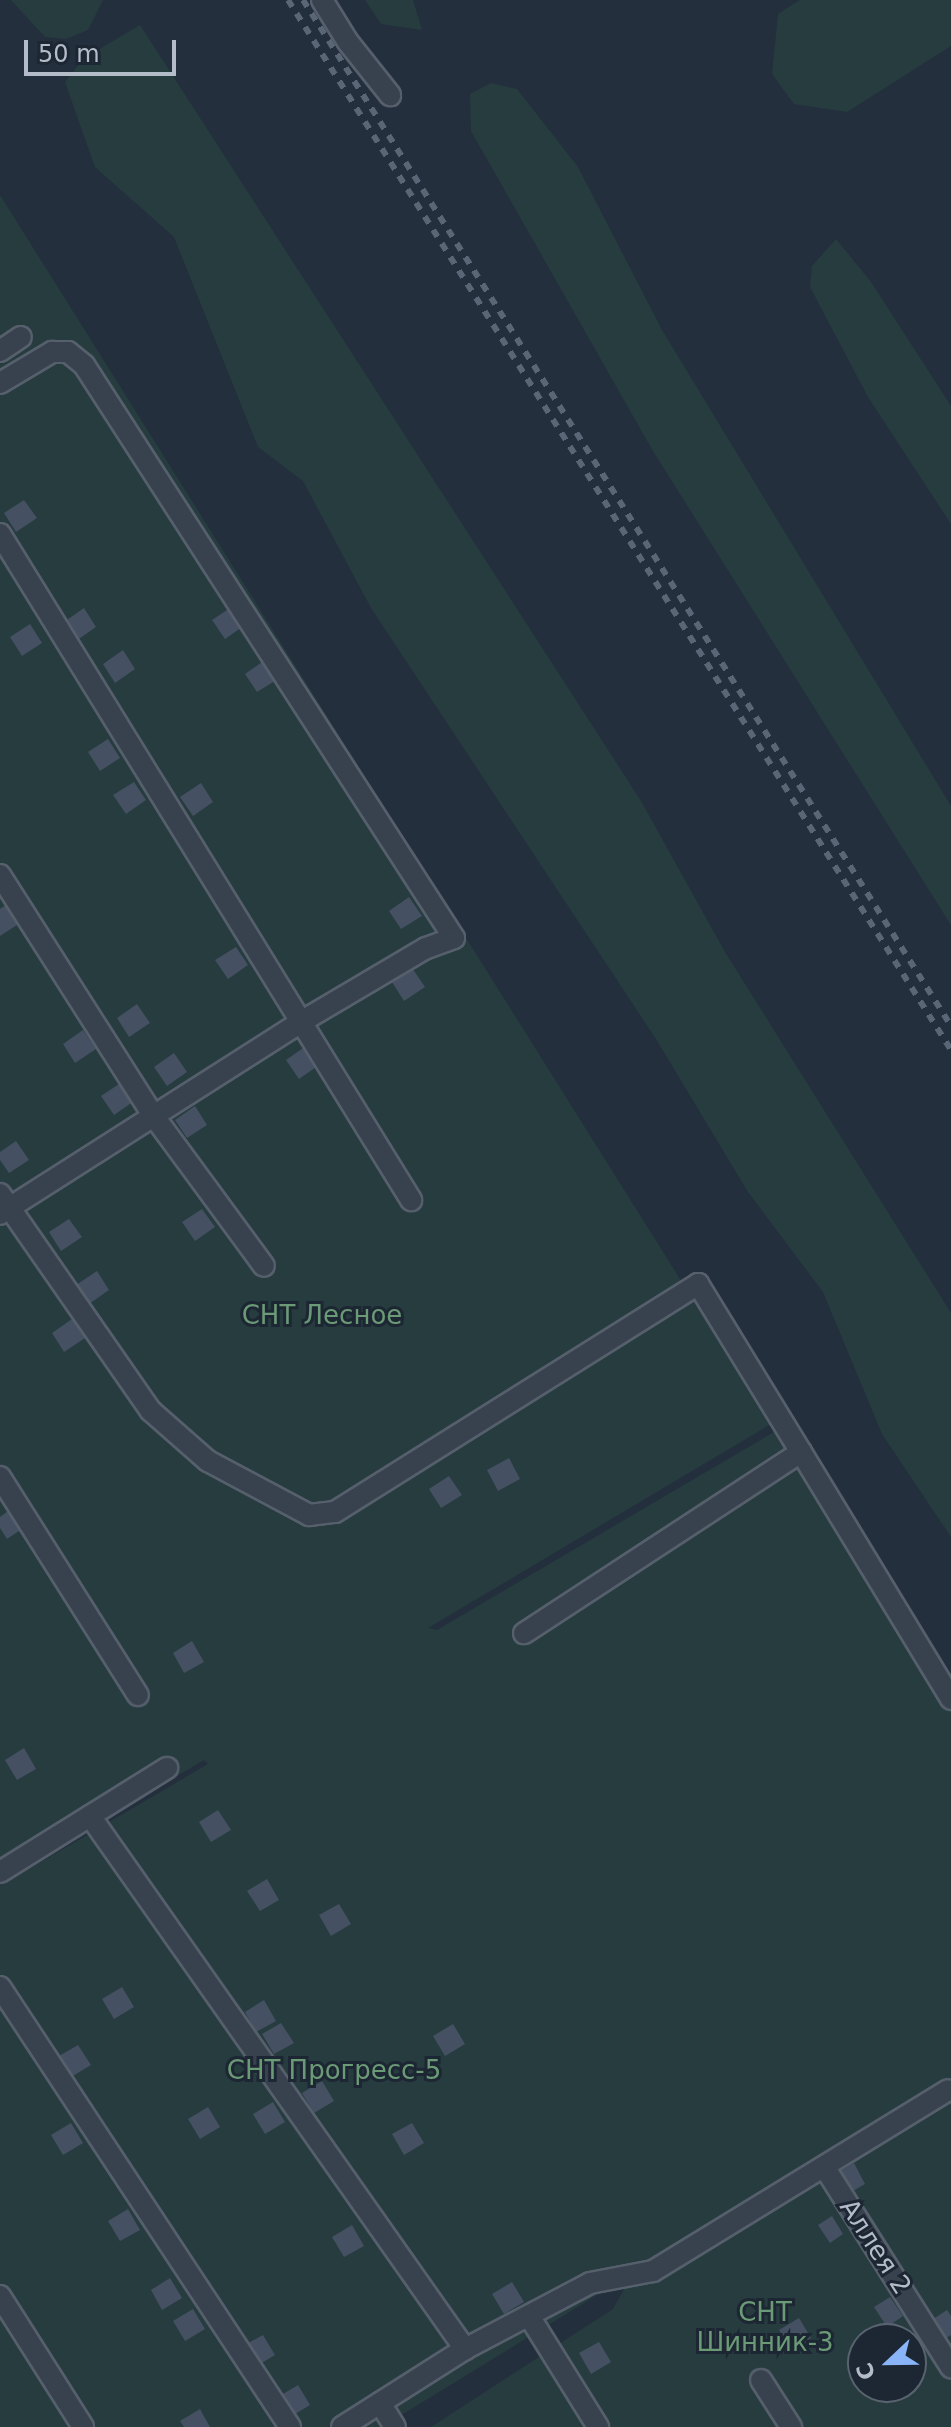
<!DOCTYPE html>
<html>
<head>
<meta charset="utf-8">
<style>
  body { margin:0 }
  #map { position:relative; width:951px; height:2427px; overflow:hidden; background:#242f3e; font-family:"DejaVu Sans",sans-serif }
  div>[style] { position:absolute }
  .green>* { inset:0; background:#263c3f }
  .building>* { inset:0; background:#455162 }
  .roads { filter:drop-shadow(2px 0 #565f6c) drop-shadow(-2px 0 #565f6c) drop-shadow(0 2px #565f6c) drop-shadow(0 -2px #565f6c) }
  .minor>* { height:20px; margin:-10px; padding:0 10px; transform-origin:10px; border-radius:10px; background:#38414e }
  .rail>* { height:6px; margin-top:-3px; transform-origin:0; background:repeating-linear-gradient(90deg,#5a6575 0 8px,transparent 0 16px) }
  span { translate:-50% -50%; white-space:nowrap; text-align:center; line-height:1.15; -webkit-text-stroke:6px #1d2633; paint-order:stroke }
  .park-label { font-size:26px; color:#6b9a76 }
  .street-label { font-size:26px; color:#b4bcc9 }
  .north { position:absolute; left:847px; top:2323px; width:80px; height:80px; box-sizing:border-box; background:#1d2633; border:2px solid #59626f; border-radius:50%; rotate:248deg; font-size:22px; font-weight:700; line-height:32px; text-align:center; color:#b4bcc9 }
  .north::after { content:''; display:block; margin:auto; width:28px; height:36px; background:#8ab4f8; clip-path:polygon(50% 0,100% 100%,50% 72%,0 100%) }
  .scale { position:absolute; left:24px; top:40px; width:152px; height:36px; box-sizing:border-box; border:4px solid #b4bcc9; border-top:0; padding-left:10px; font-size:24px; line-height:28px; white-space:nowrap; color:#b4bcc9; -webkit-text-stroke:6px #1d2633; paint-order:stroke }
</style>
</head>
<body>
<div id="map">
  <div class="green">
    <i style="clip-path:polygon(11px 0,103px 0,88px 30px,66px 39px,45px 37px)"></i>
    <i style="clip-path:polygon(365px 0,413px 0,422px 30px,381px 24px)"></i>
    <i style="clip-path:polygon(800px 0,951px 0,951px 46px,847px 112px,794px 104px,772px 74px,778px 14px)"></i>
    <i style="clip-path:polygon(140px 25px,641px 801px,725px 952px,951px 1313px,951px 1537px,882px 1434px,823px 1292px,748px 1192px,656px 1039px,371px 608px,303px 481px,258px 447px,174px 237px,95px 167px,65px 82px,83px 59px)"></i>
    <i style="clip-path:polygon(491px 83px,517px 89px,578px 167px,662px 330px,951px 806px,951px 925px,653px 451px,471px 131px,470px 94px)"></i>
    <i style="clip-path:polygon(evenodd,0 195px,771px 1424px,428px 1628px,437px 1630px,774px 1432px,951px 1696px,951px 2077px,700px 2232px,951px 2089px,951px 2427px,431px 2427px,613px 2309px,633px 2273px,382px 2427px,0 2427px,0 1886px,208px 1764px,204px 1760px,0 1881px,0 195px,863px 2339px,911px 2339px,911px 2387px,863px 2387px,863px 2339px)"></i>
    <i style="clip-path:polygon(836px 239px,871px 282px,951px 406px,951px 524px,868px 397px,810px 287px,812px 266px)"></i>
  </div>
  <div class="building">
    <i style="clip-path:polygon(24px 500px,37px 518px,16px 532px,4px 513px)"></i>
    <i style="clip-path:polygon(233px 606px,245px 625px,225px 639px,212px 620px)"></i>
    <i style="clip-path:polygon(84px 608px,96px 627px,76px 641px,64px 622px)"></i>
    <i style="clip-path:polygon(30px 624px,42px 643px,22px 656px,10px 637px)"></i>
    <i style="clip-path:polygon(123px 650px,135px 669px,115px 683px,103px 664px)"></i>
    <i style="clip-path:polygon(265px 660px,278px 679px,257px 692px,245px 674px)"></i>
    <i style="clip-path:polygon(108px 739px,120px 758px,100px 771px,88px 752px)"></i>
    <i style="clip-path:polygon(134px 782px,146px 800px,126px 814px,113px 795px)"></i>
    <i style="clip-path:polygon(201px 783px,213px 802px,193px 816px,180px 797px)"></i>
    <i style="clip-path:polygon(409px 897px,422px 916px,401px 929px,389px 911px)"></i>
    <i style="clip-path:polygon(7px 904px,20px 923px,0 936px,0 909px)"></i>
    <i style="clip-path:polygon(236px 947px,248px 965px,228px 979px,215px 960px)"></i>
    <i style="clip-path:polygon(412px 968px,425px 987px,404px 1001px,392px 982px)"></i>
    <i style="clip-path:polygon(137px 1004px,150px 1023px,129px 1037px,117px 1018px)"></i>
    <i style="clip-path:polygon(83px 1030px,96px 1049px,75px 1063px,63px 1044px)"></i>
    <i style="clip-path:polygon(306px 1046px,319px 1065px,299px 1079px,286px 1060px)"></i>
    <i style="clip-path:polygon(174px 1053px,187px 1072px,167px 1086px,154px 1067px)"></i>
    <i style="clip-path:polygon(122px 1082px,134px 1101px,114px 1115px,101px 1096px)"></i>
    <i style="clip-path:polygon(195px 1106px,207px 1125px,187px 1138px,175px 1120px)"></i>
    <i style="clip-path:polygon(16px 1141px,29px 1160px,9px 1173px,0 1160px,0 1152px)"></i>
    <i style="clip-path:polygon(202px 1209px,215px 1227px,195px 1241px,182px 1222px)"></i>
    <i style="clip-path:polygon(69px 1219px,82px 1237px,61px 1251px,49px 1232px)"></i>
    <i style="clip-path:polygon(97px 1271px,109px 1290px,89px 1304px,76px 1285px)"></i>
    <i style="clip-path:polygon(72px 1319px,85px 1338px,64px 1352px,52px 1333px)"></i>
    <i style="clip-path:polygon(509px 1458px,520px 1479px,498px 1491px,487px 1470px)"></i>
    <i style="clip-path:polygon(449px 1476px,462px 1495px,441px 1508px,429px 1489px)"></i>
    <i style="clip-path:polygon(15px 1506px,28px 1525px,7px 1539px,0 1528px,0 1517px)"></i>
    <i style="clip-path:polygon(192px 1641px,204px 1662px,184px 1673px,173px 1653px)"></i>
    <i style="clip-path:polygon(24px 1748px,36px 1769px,17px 1780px,5px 1760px)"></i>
    <i style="clip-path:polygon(218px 1810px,231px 1830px,211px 1842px,199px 1822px)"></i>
    <i style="clip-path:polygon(267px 1879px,279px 1900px,260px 1911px,247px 1891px)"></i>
    <i style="clip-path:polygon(339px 1904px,351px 1924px,331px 1936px,319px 1915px)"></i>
    <i style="clip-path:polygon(122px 1987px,134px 2007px,114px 2019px,102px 1999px)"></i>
    <i style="clip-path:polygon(264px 2000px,276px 2021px,256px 2032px,245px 2012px)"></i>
    <i style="clip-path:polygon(281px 2023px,294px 2043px,274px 2054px,262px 2034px)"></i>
    <i style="clip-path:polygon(453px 2024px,465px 2044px,445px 2056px,433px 2036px)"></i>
    <i style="clip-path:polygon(78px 2045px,91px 2065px,71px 2077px,59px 2056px)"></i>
    <i style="clip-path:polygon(322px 2081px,334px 2101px,314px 2113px,302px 2093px)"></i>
    <i style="clip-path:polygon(273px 2102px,285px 2122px,265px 2134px,253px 2114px)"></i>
    <i style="clip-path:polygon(208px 2107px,220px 2127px,200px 2139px,188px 2119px)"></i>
    <i style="clip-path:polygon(71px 2123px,83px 2143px,63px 2155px,51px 2135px)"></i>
    <i style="clip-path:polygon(412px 2123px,424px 2143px,404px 2155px,392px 2134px)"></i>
    <i style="clip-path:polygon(854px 2163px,865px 2184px,846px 2195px,834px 2175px)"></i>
    <i style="clip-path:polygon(128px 2209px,140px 2230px,120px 2241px,108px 2221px)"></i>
    <i style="clip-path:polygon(832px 2216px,843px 2234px,830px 2243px,818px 2225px)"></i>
    <i style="clip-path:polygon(352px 2225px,364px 2246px,344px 2257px,332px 2237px)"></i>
    <i style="clip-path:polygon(170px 2278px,182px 2298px,162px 2310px,151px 2290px)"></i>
    <i style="clip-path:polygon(512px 2282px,524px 2302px,504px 2314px,492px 2294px)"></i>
    <i style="clip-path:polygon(890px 2297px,903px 2316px,887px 2327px,874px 2307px)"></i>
    <i style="clip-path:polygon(193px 2309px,205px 2329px,185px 2341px,173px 2321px)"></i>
    <i style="clip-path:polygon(947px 2310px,951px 2316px,951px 2335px,943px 2340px,930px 2321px)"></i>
    <i style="clip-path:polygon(799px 2318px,811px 2338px,791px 2350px,779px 2330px)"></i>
    <i style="clip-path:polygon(263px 2335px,275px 2355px,255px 2367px,243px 2346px)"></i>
    <i style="clip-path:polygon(599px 2342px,611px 2362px,591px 2374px,579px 2353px)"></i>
    <i style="clip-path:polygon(298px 2385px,310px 2405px,290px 2417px,278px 2397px)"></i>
    <i style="clip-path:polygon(200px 2409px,210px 2427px,184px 2427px,180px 2421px)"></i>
  </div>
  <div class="roads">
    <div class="minor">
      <i style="left:322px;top:0;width:49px;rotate:58.2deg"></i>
      <i style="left:348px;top:42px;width:68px;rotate:51.6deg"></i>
      <i style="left:0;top:351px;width:25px;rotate:-34deg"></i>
      <i style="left:0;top:383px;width:61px;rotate:-30.8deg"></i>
      <i style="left:52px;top:352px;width:16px"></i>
      <i style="left:68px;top:352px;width:21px;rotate:39deg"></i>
      <i style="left:84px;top:365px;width:682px;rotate:57.15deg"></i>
      <i style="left:454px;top:938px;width:30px;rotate:160deg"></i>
      <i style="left:426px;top:948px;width:145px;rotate:149.4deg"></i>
      <i style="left:301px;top:1022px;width:357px;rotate:147.5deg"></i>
      <i style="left:0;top:534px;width:783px;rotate:58.32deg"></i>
      <i style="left:0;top:875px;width:285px;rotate:57.5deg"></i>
      <i style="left:153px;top:1115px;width:187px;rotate:53.7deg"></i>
      <i style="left:0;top:1194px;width:264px;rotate:55.2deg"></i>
      <i style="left:151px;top:1411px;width:76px;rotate:41.3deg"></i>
      <i style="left:208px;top:1461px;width:115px;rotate:28.1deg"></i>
      <i style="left:309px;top:1515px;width:26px;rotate:-7deg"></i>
      <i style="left:335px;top:1512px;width:429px;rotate:-32.1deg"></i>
      <i style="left:698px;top:1284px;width:197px;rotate:58.5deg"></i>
      <i style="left:801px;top:1452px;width:331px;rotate:146.8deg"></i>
      <i style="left:801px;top:1452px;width:289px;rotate:58.7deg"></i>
      <i style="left:0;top:1477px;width:258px;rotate:57.7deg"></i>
      <i style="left:90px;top:1816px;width:652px;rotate:54.87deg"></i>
      <i style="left:0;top:1872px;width:197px;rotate:-31.9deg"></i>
      <i style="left:0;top:1987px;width:527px;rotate:56.61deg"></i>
      <i style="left:825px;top:2168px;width:236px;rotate:57.7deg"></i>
      <i style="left:0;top:2296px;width:155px;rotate:57.6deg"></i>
      <i style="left:529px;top:2316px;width:131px;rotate:58.1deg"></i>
      <i style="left:761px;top:2380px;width:56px;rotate:57.4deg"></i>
      <i style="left:380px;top:2403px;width:28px;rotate:58deg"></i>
      <i style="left:342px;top:2427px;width:146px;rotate:-32.4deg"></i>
      <i style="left:465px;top:2349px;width:141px;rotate:-27.8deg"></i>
      <i style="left:590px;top:2283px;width:64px;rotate:-10.8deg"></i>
      <i style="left:653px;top:2271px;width:346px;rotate:-31.5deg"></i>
    </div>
  </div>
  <div class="rail">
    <i style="left:288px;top:0;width:1242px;rotate:57.73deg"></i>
    <i style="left:303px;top:0;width:1213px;rotate:57.72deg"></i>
  </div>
  <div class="park-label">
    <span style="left:322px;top:1316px">СНТ Лесное</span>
    <span style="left:334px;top:2071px">СНТ Прогресс-5</span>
    <span style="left:765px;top:2328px">СНТ<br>Шинник-3</span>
  </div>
  <div class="street-label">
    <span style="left:875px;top:2247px;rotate:57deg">Аллея 2</span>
  </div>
  <div class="north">С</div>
  <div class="scale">50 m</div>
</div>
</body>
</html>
